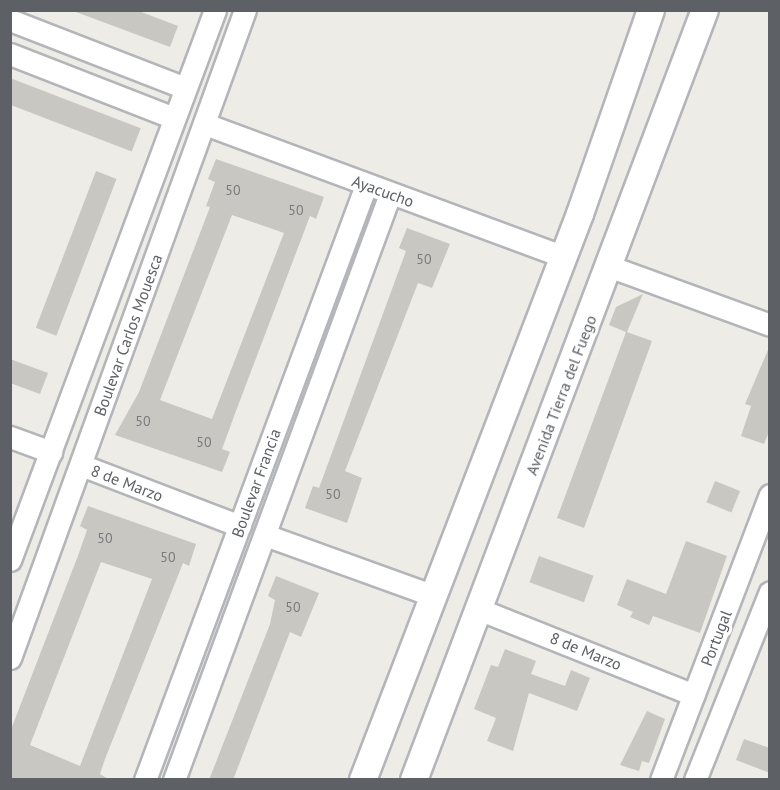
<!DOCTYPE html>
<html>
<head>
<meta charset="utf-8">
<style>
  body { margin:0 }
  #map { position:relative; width:780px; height:790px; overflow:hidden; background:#eeece6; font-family:"PT Sans",sans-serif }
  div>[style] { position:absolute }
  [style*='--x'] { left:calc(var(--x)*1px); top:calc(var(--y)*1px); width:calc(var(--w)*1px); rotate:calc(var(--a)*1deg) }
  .building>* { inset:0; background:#c9c7c2; transform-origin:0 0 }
  .roads { filter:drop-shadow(2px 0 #b3b5b9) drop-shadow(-2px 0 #b3b5b9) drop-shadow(0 2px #b3b5b9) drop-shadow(0 -2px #b3b5b9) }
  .minor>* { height:21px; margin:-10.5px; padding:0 10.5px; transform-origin:10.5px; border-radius:10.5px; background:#fff }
  .tertiary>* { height:26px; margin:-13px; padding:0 13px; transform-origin:13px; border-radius:13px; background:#fff }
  span { translate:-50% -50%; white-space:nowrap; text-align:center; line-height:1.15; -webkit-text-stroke:6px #fff; paint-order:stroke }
  .number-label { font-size:14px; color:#787a7c }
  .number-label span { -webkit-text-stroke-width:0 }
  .street-label { font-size:16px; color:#5d6064 }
  .frame { position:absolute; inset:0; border:12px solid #5d6064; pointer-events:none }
</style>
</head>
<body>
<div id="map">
  <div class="building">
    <div style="clip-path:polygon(136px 10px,178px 26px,170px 47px,76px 12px)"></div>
    <div style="left:10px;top:78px;width:140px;height:25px;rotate:21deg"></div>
    <div style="clip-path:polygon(evenodd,216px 159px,324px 197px,316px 219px,310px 216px,236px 411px,222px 449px,230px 452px,222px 472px,115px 435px,139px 392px,210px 207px,206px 206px,215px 182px,208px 179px,216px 159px,232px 215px,284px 233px,212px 419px,160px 400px,232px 215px)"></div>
    <div style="left:96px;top:171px;width:22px;height:168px;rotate:21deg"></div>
    <div style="clip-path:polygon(407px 228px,450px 244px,432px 288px,418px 283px,345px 471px,362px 478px,347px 523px,305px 508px,313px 486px,319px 488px,406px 251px,399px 248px)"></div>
    <div style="clip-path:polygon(643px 294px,627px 332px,652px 341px,584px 528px,557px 518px,626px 332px,609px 325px,616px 307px)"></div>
    <div style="clip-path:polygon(770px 345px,770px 429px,764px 444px,741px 436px,751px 406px,745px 404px)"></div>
    <div style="clip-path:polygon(10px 359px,48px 373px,40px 394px,10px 383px)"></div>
    <div style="left:715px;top:481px;width:27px;height:23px;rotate:22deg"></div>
    <div style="clip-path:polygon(evenodd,88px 506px,196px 544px,189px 566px,183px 563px,105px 759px,100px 774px,110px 780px,10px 780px,10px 732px,79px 553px,87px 530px,80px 526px,88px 506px,101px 562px,152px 579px,80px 766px,30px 745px,101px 562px)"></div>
    <div style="clip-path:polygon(686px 541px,727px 556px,700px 633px,653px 616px,649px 625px,630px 617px,633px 612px,617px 605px,627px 579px,666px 594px)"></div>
    <div style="left:539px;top:556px;width:58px;height:28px;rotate:20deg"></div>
    <div style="clip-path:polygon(276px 576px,319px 593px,301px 637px,290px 632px,233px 780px,209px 780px,270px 624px,275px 600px,268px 596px)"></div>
    <div style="clip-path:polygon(505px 649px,536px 661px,531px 674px,565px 686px,571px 670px,590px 678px,577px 711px,529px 693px,513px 751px,487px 741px,496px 718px,474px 709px,491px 665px,498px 667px)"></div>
    <div style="clip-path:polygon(647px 711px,665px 719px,649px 763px,642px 761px,639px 771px,620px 765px)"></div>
    <div style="clip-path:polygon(744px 739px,770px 748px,770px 773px,736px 760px)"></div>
  </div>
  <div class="roads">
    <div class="minor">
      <div style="--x:10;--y:20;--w:188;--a:21.2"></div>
      <div style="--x:10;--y:54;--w:174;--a:21.3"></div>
      <div style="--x:205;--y:124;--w:381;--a:20.3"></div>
      <div style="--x:611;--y:267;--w:169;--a:20"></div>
      <div style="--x:10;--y:437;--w:44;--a:20.1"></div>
      <div style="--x:81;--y:465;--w:170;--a:21"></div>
      <div style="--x:265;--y:535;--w:177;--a:19.8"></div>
      <div style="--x:10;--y:560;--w:587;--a:-69.56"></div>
      <div style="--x:478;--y:609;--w:232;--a:21.7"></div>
      <div style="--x:10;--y:658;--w:689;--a:-70.07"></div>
      <div style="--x:145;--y:780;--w:635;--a:-69.62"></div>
      <div style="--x:174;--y:780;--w:625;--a:-69.77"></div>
      <div style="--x:661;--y:780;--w:305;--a:-69.1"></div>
      <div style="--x:695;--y:780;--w:202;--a:-68.3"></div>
    </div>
    <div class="tertiary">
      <div style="--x:363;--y:780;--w:606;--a:-69.02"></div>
      <div style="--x:580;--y:214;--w:216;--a:-70.8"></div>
      <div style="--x:414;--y:780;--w:823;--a:-69.3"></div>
    </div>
  </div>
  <div class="number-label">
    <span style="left:233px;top:190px">50</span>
    <span style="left:296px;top:210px">50</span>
    <span style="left:424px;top:259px">50</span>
    <span style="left:143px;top:421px">50</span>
    <span style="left:204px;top:442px">50</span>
    <span style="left:333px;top:494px">50</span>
    <span style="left:105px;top:538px">50</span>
    <span style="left:168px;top:557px">50</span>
    <span style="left:293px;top:607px">50</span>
  </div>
  <div class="street-label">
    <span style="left:383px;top:191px;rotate:20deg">Ayacucho</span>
    <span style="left:128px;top:335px;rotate:-70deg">Boulevar Carlos Mouesca</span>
    <span style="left:561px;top:395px;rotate:-69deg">Avenida Tierra del Fuego</span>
    <span style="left:127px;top:483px;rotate:21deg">8 de Marzo</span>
    <span style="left:256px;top:483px;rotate:-70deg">Boulevar Francia</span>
    <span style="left:716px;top:638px;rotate:-69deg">Portugal</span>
    <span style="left:586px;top:651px;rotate:22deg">8 de Marzo</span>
  </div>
  <div class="frame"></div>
</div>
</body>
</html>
